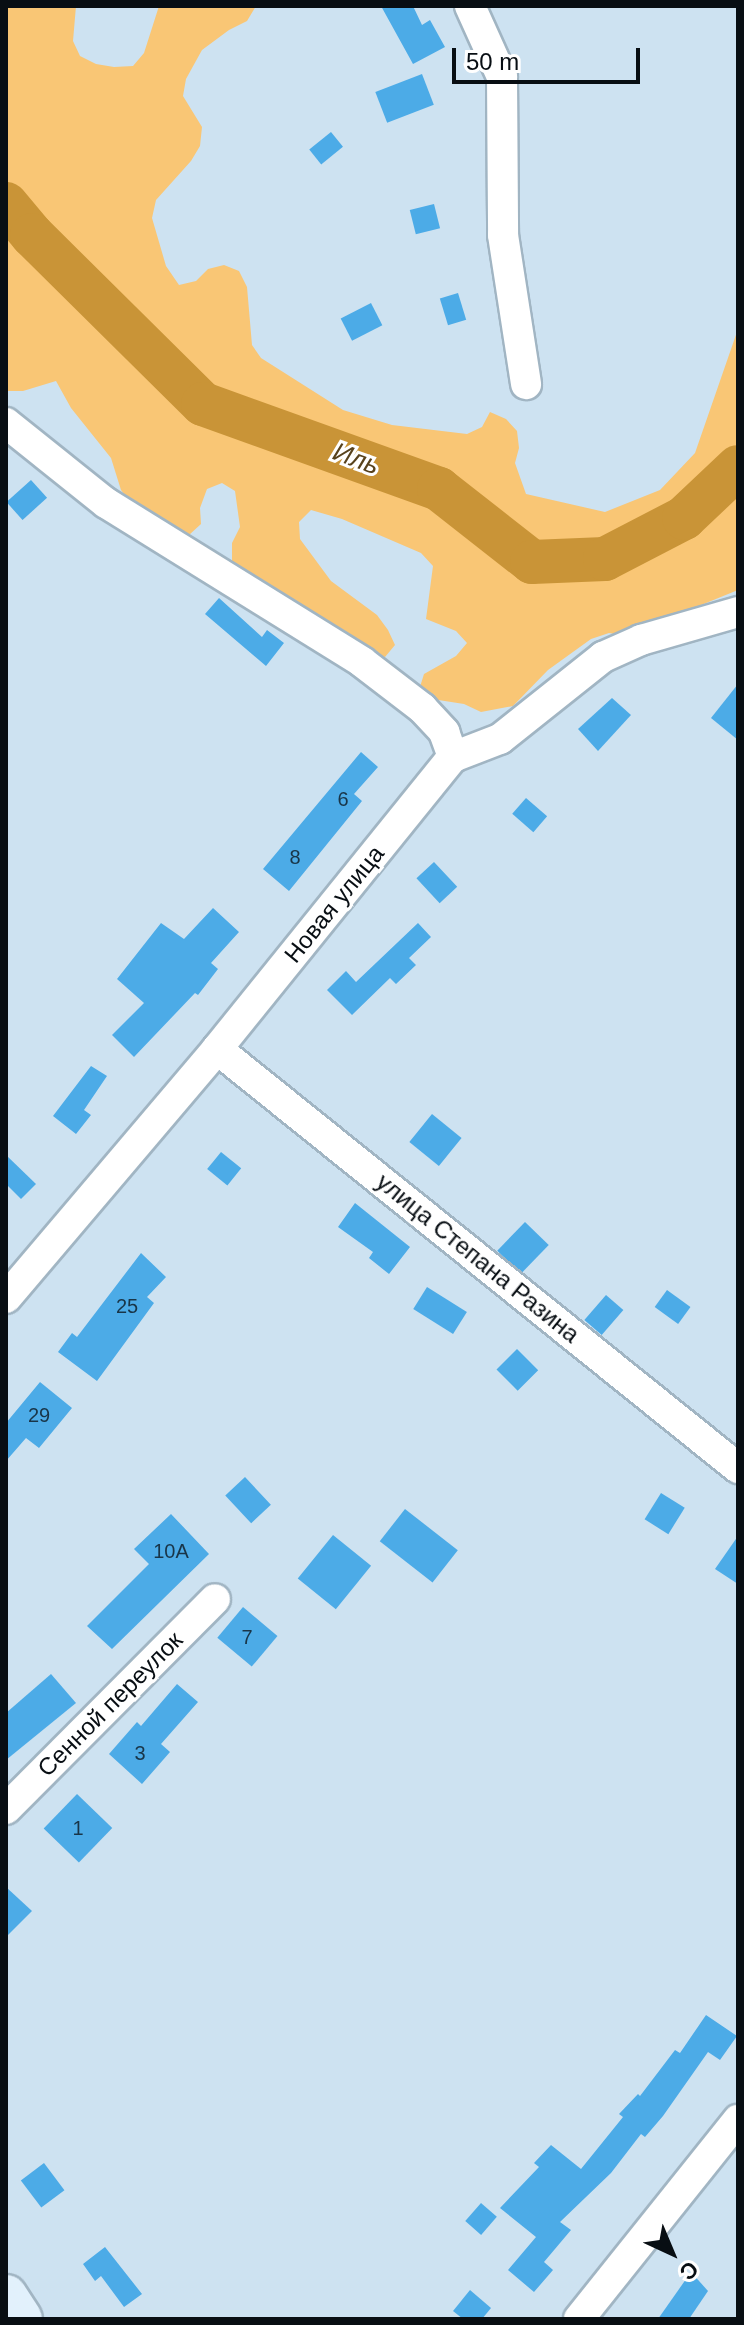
<!DOCTYPE html>
<html>
<head>
<meta charset="utf-8">
<style>
  body { margin:0 }
  #map { position:relative; width:744px; height:2325px; overflow:hidden; background:#cde2f1; font-family:Helvetica,sans-serif }
  div>[style] { position:absolute }
  [style*='--x'] { left:calc(var(--x)*1px); top:calc(var(--y)*1px); width:calc(var(--w)*1px); rotate:calc(var(--a)*1deg) }
  .green>* { inset:0; background:#f9c675 }
  .river>* { height:44px; margin:-22px; padding:0 22px; transform-origin:22px; border-radius:22px; background:#c99437 }
  .building>* { inset:0; background:#4cabe7; transform-origin:0 0 }
  .roads { filter:drop-shadow(2px 0 #a1b5c3) drop-shadow(-2px 0 #a1b5c3) drop-shadow(0 2px #a1b5c3) drop-shadow(0 -2px #a1b5c3) }
  .street>* { height:30px; margin:-15px; padding:0 15px; transform-origin:15px; border-radius:15px; background:#fff }
  .secondary>* { height:42px; margin:-21px; padding:0 21px; transform-origin:21px; border-radius:21px; background:#e2f1fc }
  span { translate:-50% -50%; white-space:nowrap; text-align:center; line-height:1.15; -webkit-text-stroke:6px #fff; paint-order:stroke }
  .number-label { font-size:20px; color:#193548 }
  .number-label span { -webkit-text-stroke-width:0 }
  .street-label { font-size:24px; color:#080e13 }
  .water-label { font-size:26px; color:#58421c; font-style:italic }
  .frame { position:absolute; inset:0; border:8px solid #080e13; pointer-events:none }
  .north { position:absolute; left:632px; top:2213px; width:80px; height:80px; -webkit-text-stroke:6px #fff; paint-order:stroke; rotate:136deg; font-size:22px; font-weight:700; line-height:32px; text-align:center; color:#080e13 }
  .north::after { content:''; display:block; margin:auto; width:28px; height:36px; background:#080e13; clip-path:polygon(50% 0,100% 100%,50% 72%,0 100%) }
  .scale { position:absolute; left:452px; top:48px; width:188px; height:36px; box-sizing:border-box; border:4px solid #080e13; border-top:0; padding-left:10px; font-size:24px; line-height:28px; white-space:nowrap; color:#080e13; -webkit-text-stroke:6px #fff; paint-order:stroke }
</style>
</head>
<body>
<div id="map">
  <div class="green">
    <div style="clip-path:polygon(6px 6px,76px 6px,73px 41px,80px 56px,96px 64px,114px 67px,133px 66px,144px 53px,159px 6px,256px 6px,247px 21px,229px 30px,202px 50px,186px 79px,183px 96px,202px 127px,200px 146px,191px 161px,156px 200px,152px 218px,166px 266px,179px 285px,196px 281px,208px 269px,224px 265px,239px 271px,247px 287px,252px 345px,261px 358px,343px 410px,392px 425px,467px 434px,482px 427px,490px 412px,506px 419px,517px 431px,519px 448px,515px 463px,526px 494px,605px 512px,660px 490px,695px 453px,738px 329px,738px 590px,625px 636px,609px 633px,591px 639px,548px 670px,513px 706px,481px 712px,464px 704px,432px 699px,419px 690px,424px 674px,456px 656px,467px 643px,456px 631px,426px 619px,433px 566px,421px 553px,342px 519px,311px 510px,299px 522px,300px 539px,331px 581px,377px 615px,388px 630px,395px 645px,385px 657px,367px 652px,232px 579px,232px 543px,240px 527px,235px 491px,222px 483px,207px 489px,200px 508px,201px 524px,189px 535px,173px 531px,131px 503px,121px 490px,111px 458px,71px 408px,56px 381px,23px 391px,6px 391px)"></div>
  </div>
  <div class="river">
    <div style="--x:6;--y:204;--w:40;--a:50"></div>
    <div style="--x:32;--y:235;--w:240;--a:44.7"></div>
    <div style="--x:203;--y:404;--w:251;--a:19.8"></div>
    <div style="--x:439;--y:489;--w:118;--a:38.1"></div>
    <div style="--x:532;--y:562;--w:73;--a:-2.4"></div>
    <div style="--x:605;--y:559;--w:89;--a:-27.4"></div>
    <div style="--x:684;--y:518;--w:74;--a:-43.4"></div>
  </div>
  <div class="building">
    <div style="clip-path:polygon(381px 6px,413px 6px,422px 25px,430px 20px,445px 47px,413px 64px)"></div>
    <div style="left:422px;top:74px;width:33px;height:50px;rotate:69deg"></div>
    <div style="left:331px;top:132px;width:19px;height:28px;rotate:51deg"></div>
    <div style="left:434px;top:204px;width:25px;height:25px;rotate:76deg"></div>
    <div style="left:458px;top:293px;width:28px;height:19px;rotate:73deg"></div>
    <div style="left:371px;top:303px;width:25px;height:34px;rotate:63deg"></div>
    <div style="left:31px;top:480px;width:24px;height:33px;rotate:48deg"></div>
    <div style="clip-path:polygon(219px 598px,262px 637px,267px 630px,284px 643px,266px 666px,205px 614px)"></div>
    <div style="clip-path:polygon(738px 684px,738px 740px,711px 718px)"></div>
    <div style="clip-path:polygon(612px 698px,631px 715px,598px 751px,578px 729px)"></div>
    <div style="clip-path:polygon(361px 752px,378px 767px,354px 794px,362px 801px,289px 891px,263px 869px)"></div>
    <div style="left:526px;top:798px;width:28px;height:21px;rotate:41deg"></div>
    <div style="left:434px;top:862px;width:34px;height:24px;rotate:47deg"></div>
    <div style="clip-path:polygon(213px 908px,239px 932px,211px 963px,218px 969px,198px 995px,195px 993px,134px 1057px,112px 1035px,144px 1003px,117px 979px,161px 923px,184px 939px)"></div>
    <div style="clip-path:polygon(418px 923px,431px 937px,409px 958px,416px 965px,396px 984px,390px 978px,352px 1015px,327px 990px,346px 971px,356px 982px)"></div>
    <div style="clip-path:polygon(91px 1066px,107px 1076px,84px 1110px,91px 1115px,76px 1134px,53px 1116px)"></div>
    <div style="left:432px;top:1114px;width:38px;height:36px;rotate:39deg"></div>
    <div style="left:221px;top:1152px;width:26px;height:22px;rotate:39deg"></div>
    <div style="clip-path:polygon(6px 1155px,36px 1184px,21px 1199px,6px 1184px)"></div>
    <div style="clip-path:polygon(355px 1203px,410px 1247px,389px 1274px,369px 1258px,373px 1252px,338px 1227px)"></div>
    <div style="left:525px;top:1222px;width:33px;height:40px;rotate:44deg"></div>
    <div style="clip-path:polygon(141px 1253px,166px 1277px,147px 1297px,154px 1303px,97px 1381px,58px 1352px,72px 1333px,77px 1337px)"></div>
    <div style="left:427px;top:1287px;width:47px;height:26px;rotate:32deg"></div>
    <div style="left:667px;top:1290px;width:29px;height:21px;rotate:36deg"></div>
    <div style="left:606px;top:1295px;width:23px;height:33px;rotate:41deg"></div>
    <div style="left:517px;top:1349px;width:30px;height:29px;rotate:45deg"></div>
    <div style="clip-path:polygon(40px 1382px,72px 1408px,39px 1448px,26px 1438px,6px 1461px,6px 1423px)"></div>
    <div style="left:245px;top:1477px;width:38px;height:27px;rotate:47deg"></div>
    <div style="left:661px;top:1493px;width:28px;height:31px;rotate:32deg"></div>
    <div style="left:405px;top:1509px;width:67px;height:41px;rotate:38deg"></div>
    <div style="clip-path:polygon(171px 1514px,209px 1554px,112px 1649px,87px 1626px,149px 1564px,134px 1549px)"></div>
    <div style="left:333px;top:1535px;width:49px;height:56px;rotate:39deg"></div>
    <div style="clip-path:polygon(738px 1536px,738px 1584px,715px 1569px)"></div>
    <div style="left:243px;top:1607px;width:45px;height:40px;rotate:40deg"></div>
    <div style="clip-path:polygon(51px 1674px,76px 1703px,6px 1760px,6px 1713px)"></div>
    <div style="clip-path:polygon(177px 1684px,198px 1702px,161px 1744px,170px 1752px,142px 1784px,109px 1754px,137px 1722px,141px 1726px)"></div>
    <div style="left:77px;top:1794px;width:49px;height:48px;rotate:44deg"></div>
    <div style="clip-path:polygon(6px 1887px,32px 1911px,6px 1937px)"></div>
    <div style="clip-path:polygon(706px 2015px,737px 2036px,720px 2060px,708px 2052px,663px 2116px,645px 2137px,641px 2134px,611px 2173px,560px 2222px,571px 2230px,544px 2262px,553px 2270px,534px 2292px,508px 2270px,536px 2237px,500px 2208px,539px 2167px,534px 2163px,551px 2145px,581px 2169px,623px 2117px,619px 2114px,638px 2094px,640px 2096px,675px 2050px,680px 2053px)"></div>
    <div style="left:44px;top:2163px;width:34px;height:29px;rotate:53deg"></div>
    <div style="left:481px;top:2203px;width:21px;height:24px;rotate:41deg"></div>
    <div style="clip-path:polygon(105px 2247px,142px 2294px,124px 2307px,101px 2276px,95px 2281px,83px 2264px)"></div>
    <div style="clip-path:polygon(691px 2272px,708px 2291px,689px 2319px,658px 2319px)"></div>
    <div style="clip-path:polygon(470px 2290px,491px 2308px,482px 2319px,463px 2319px,453px 2311px)"></div>
  </div>
  <div class="roads">
    <div class="street">
      <div style="--x:470;--y:6;--w:78;--a:65.7"></div>
      <div style="--x:502;--y:77;--w:158;--a:89.6"></div>
      <div style="--x:503;--y:235;--w:151;--a:81.2"></div>
      <div style="--x:6;--y:423;--w:128;--a:38.7"></div>
      <div style="--x:106;--y:503;--w:301;--a:31.8"></div>
      <div style="--x:362;--y:662;--w:76;--a:37.5"></div>
      <div style="--x:422;--y:708;--w:33;--a:47"></div>
      <div style="--x:444;--y:732;--w:27;--a:70"></div>
      <div style="--x:217;--y:1049;--w:669;--a:38.81"></div>
      <div style="--x:6;--y:1298;--w:326;--a:-49.7"></div>
      <div style="--x:217;--y:1049;--w:375;--a:-51.1"></div>
      <div style="--x:453;--y:757;--w:50;--a:-21"></div>
      <div style="--x:500;--y:739;--w:132;--a:-38.5"></div>
      <div style="--x:603;--y:657;--w:42;--a:-24.1"></div>
      <div style="--x:641;--y:640;--w:101;--a:-16.1"></div>
      <div style="--x:6;--y:1809;--w:296;--a:-45.1"></div>
      <div style="--x:579;--y:2319;--w:255;--a:-51.4"></div>
    </div>
    <div class="secondary">
      <div style="--x:6;--y:2296;--w:27;--a:57"></div>
    </div>
  </div>
  <div class="number-label">
    <span style="left:343px;top:799px">6</span>
    <span style="left:295px;top:857px">8</span>
    <span style="left:127px;top:1306px">25</span>
    <span style="left:39px;top:1415px">29</span>
    <span style="left:171px;top:1551px">10А</span>
    <span style="left:247px;top:1637px">7</span>
    <span style="left:140px;top:1753px">3</span>
    <span style="left:78px;top:1828px">1</span>
  </div>
  <div class="street-label">
    <span style="left:334px;top:904px;rotate:-51deg">Новая улица</span>
    <span style="left:478px;top:1258px;rotate:39deg">улица Степана Разина</span>
    <span style="left:110px;top:1704px;rotate:-45deg">Сенной переулок</span>
  </div>
  <div class="water-label">
    <span style="left:356px;top:459px;rotate:20deg">Иль</span>
  </div>
  <div class="frame"></div>
  <div class="north">С</div>
  <div class="scale">50 m</div>
</div>
</body>
</html>
